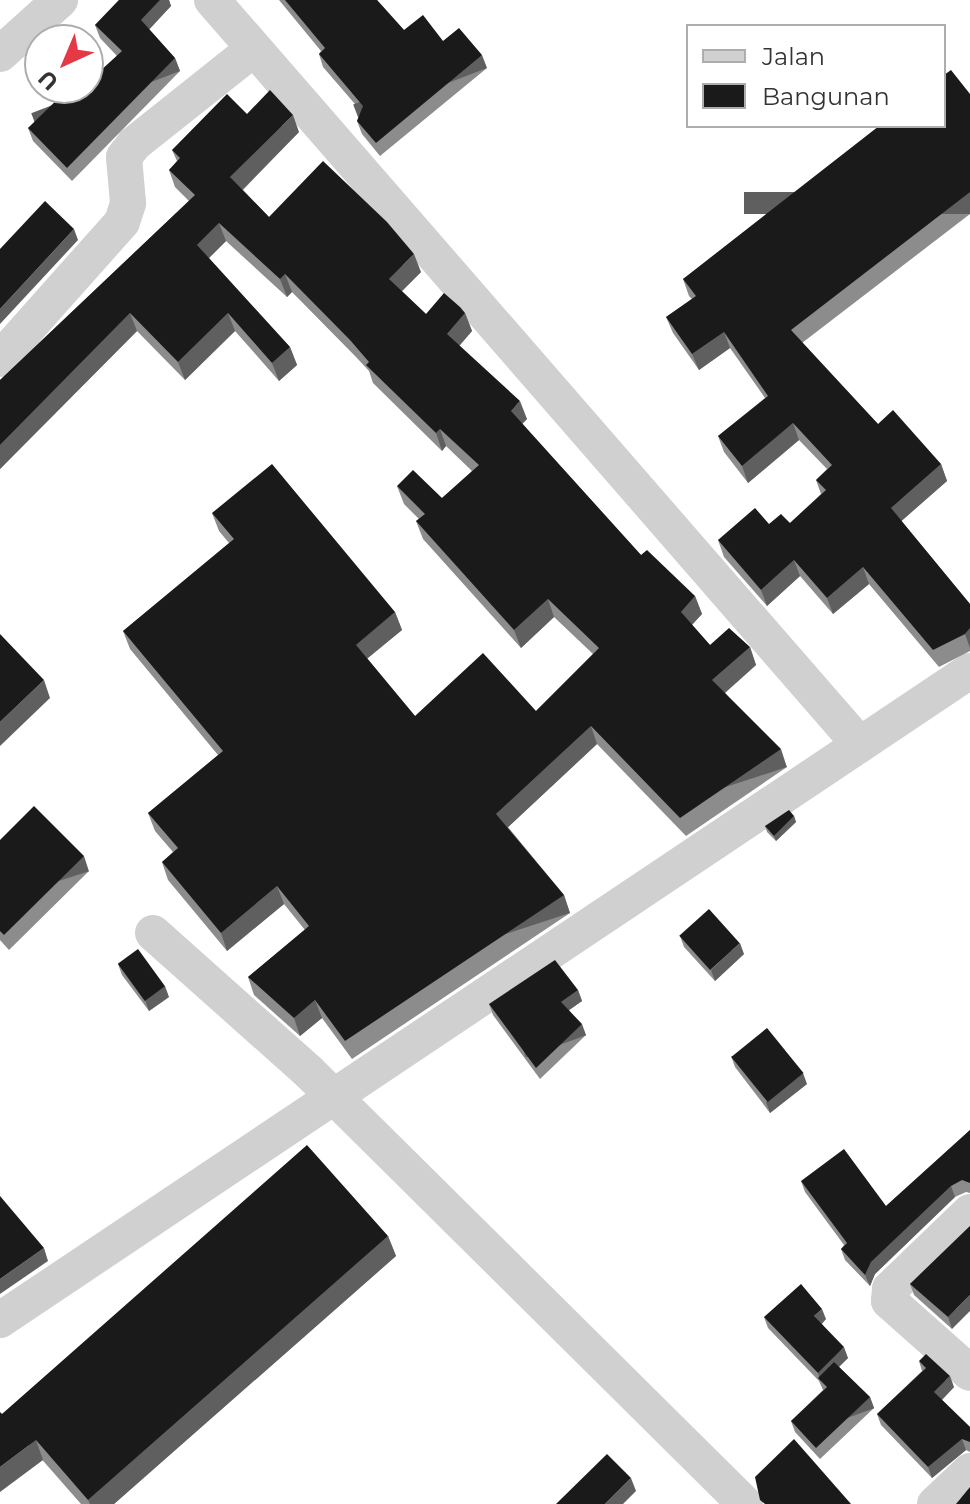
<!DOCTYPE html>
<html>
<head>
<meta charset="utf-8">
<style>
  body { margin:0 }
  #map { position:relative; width:970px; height:1504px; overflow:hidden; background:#fff; font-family:Montserrat,sans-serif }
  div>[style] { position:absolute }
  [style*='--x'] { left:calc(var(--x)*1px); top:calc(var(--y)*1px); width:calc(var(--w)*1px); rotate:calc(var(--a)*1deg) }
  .minor>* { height:36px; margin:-18px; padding:0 18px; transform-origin:18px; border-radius:18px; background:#d0d0d0 }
  .wall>* { inset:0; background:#8c8c8c }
  .shaded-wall>* { inset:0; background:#5f5f5f; transform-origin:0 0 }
  .building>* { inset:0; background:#1a1a1a; transform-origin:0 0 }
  span { translate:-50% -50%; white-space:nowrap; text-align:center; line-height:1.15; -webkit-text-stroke:8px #fff; paint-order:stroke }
  .legend { position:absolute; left:686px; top:24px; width:260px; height:104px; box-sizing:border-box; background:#fff; border:2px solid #adadad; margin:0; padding:10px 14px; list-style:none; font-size:24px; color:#333 }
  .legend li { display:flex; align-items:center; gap:16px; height:40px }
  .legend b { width:40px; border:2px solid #adadad }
  .north { position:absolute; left:24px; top:24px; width:80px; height:80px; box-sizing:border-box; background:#fff; border:2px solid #adadad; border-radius:50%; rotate:224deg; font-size:22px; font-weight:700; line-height:32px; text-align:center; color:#333 }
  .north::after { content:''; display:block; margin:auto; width:28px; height:36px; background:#e63946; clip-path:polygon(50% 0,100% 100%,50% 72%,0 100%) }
</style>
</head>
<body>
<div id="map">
  <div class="minor">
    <div style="--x:212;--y:0;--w:987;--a:48.98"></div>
    <div style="--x:0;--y:54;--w:81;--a:-42"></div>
    <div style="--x:0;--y:359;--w:183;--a:-48.3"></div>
    <div style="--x:122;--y:222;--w:20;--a:-72"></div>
    <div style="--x:128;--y:203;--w:46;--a:-95"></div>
    <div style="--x:124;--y:157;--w:16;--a:-52"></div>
    <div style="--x:134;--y:144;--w:151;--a:-38.5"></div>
    <div style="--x:153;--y:933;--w:209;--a:41.7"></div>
    <div style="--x:309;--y:1072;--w:614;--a:44.74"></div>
    <div style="--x:970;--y:1212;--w:111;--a:136.1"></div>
    <div style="--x:890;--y:1289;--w:12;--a:95"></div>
    <div style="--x:889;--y:1301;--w:108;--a:41.6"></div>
    <div style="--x:0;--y:1320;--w:1167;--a:-33.79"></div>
    <div style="--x:935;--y:1504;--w:48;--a:-43.3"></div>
  </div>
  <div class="wall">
    <div style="clip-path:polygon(119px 0,169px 0,171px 6px,149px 29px,175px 58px,180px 71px,72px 181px,33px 141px,28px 128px,88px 88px,117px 56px,100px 38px,95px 25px)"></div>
    <div style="clip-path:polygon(279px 0,377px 0,404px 30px,443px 41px,487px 68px,380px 156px,362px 134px,357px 121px,361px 111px,323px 67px,319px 54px,321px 51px)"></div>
    <div style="clip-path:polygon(970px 94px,970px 214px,802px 343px,878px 424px,941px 464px,947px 481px,901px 521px,970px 604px,970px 651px,939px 667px,869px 584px,833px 614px,800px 576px,767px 606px,724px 557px,718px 540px,769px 524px,790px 523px,821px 494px,816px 480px,827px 469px,799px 440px,748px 483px,724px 452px,718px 436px,765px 398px,730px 348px,699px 370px,673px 333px,666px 317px,692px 299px,689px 296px,683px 279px)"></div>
    <div style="clip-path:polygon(247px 114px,299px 132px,243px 190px,269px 217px,421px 272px,402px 291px,426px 314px,465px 313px,472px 331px,459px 346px,527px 419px,522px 424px,641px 555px,695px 596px,702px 614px,692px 625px,710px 645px,750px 647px,756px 665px,725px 693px,787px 767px,686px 836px,597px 744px,508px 827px,564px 895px,570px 913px,352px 1059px,322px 1018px,300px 1036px,254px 995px,248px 977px,305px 930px,284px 904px,227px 951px,168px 880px,162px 862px,173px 852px,155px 831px,148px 813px,218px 755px,130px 649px,123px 631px,229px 543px,219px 531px,212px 513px,395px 612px,402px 630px,367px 658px,415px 716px,536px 711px,593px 654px,554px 617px,521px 648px,423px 539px,416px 521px,419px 519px,404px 504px,397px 486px,442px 498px,472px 471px,446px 446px,442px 451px,373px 383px,369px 371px,356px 357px,292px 292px,287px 297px,226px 241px,209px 258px,290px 347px,297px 365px,279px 381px,235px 331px,185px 380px,137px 331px,0 469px,0 380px,189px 201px,175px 187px,169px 170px,177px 161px,172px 150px)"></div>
    <div style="clip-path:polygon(794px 816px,796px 822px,776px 841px,767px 832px,765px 826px)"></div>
    <div style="clip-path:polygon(0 840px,89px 871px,9px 950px,0 940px)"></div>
    <div style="clip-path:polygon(680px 936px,744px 954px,715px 981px,684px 947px)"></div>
    <div style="clip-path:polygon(118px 964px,169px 997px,149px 1011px,122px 975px)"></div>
    <div style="clip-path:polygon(578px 990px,582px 1001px,569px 1010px,586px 1035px,540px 1079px,493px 1015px,489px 1004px)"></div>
    <div style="clip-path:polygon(731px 1056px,807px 1084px,770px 1113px,735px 1067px)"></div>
    <div style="clip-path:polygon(970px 1130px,970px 1193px,966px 1192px,955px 1197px,875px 1274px,870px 1286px,845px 1260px,841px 1249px,844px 1245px,805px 1192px,801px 1181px,886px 1206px)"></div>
    <div style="clip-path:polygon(970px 1226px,952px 1329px,914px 1295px,910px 1284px)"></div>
    <div style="clip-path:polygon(388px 1236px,396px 1256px,114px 1504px,81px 1504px,2px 1414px)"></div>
    <div style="clip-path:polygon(764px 1317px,826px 1319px,822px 1324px,848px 1358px,839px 1367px,870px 1397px,874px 1408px,820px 1459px,795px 1432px,791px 1421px,823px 1390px,819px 1381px,768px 1328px)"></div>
    <div style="clip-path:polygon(919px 1361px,954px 1387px,942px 1400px,970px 1427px,970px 1452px,966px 1450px,932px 1478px,881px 1425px,877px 1414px,922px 1371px)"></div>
  </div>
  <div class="shaded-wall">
    <div style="clip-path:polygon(160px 0,169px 0,171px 6px,146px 33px,141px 20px)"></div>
    <div style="left:482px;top:55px;width:14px;height:138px;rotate:69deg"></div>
    <div style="left:175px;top:58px;width:14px;height:154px;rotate:69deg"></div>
    <div style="clip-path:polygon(293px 115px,299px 132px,237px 195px,230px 177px)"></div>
    <div style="left:970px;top:192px;width:22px;height:226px;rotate:90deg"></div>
    <div style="clip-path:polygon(219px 223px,226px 241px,204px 263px,197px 245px)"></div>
    <div style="clip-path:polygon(74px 229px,78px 240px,0 324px,0 309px)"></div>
    <div style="clip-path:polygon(414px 254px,421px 272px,396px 297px,389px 279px)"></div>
    <div style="clip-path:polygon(285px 274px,292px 292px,287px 297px,280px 279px)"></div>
    <div style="clip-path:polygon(130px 313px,137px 331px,0 469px,0 445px)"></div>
    <div style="clip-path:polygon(228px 313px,235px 331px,185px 380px,178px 362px)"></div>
    <div style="clip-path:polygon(465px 313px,472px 331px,454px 352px,447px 334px)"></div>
    <div style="clip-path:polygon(724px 332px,730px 348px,699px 370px,692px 354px)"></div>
    <div style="clip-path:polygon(290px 347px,297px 365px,279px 381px,272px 363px)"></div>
    <div style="clip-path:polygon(520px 401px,527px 419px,517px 429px,511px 411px)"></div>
    <div style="clip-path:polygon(793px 423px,799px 440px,748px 483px,742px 466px)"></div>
    <div style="clip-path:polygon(440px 429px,446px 446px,442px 451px,436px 433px)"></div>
    <div style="clip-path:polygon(941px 464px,947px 481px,897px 525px,891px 508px)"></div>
    <div style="clip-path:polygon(794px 560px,800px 576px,767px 606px,761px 590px)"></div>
    <div style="clip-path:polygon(863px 567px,869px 584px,833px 614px,827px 598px)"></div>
    <div style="clip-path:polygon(695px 596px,702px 614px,687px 630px,681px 612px)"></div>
    <div style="clip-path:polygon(548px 599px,554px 617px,521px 648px,514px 630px)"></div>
    <div style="clip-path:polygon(395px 612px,402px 630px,362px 663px,356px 645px)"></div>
    <div style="clip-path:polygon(970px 628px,970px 648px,965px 634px)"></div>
    <div style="clip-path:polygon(750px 647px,756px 665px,719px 698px,712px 680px)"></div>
    <div style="clip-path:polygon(44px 680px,50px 698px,0 746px,0 722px)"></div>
    <div style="clip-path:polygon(591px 726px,597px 744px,503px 832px,496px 814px)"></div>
    <div style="left:781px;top:749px;width:19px;height:122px;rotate:72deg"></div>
    <div style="clip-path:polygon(794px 816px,796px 822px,776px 841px,774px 836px)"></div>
    <div style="left:84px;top:856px;width:16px;height:112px;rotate:72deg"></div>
    <div style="clip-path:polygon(277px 886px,284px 904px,227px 951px,221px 933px)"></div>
    <div style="left:564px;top:895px;width:19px;height:263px;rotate:72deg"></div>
    <div style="clip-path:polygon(740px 943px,744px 954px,715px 981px,711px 970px)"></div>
    <div style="clip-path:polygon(165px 986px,169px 997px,149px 1011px,145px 1000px)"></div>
    <div style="clip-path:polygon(578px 990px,582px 1001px,565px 1013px,561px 1002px)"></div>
    <div style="clip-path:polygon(315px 1000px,322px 1018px,300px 1036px,294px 1018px)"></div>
    <div style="left:582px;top:1024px;width:12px;height:64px;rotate:70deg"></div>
    <div style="clip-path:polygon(803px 1073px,807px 1084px,770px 1113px,766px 1102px)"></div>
    <div style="clip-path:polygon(951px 1186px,955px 1197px,875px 1274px,870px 1286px,865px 1275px,871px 1262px)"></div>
    <div style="clip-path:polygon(388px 1236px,396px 1256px,114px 1504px,90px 1504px,88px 1500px)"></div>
    <div style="clip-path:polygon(44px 1248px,48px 1261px,0 1294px,0 1279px)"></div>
    <div style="clip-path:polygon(970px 1295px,970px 1311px,952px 1329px,948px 1317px)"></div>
    <div style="clip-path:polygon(822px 1309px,826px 1319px,818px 1327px,814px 1316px)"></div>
    <div style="clip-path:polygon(844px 1347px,848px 1358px,823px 1382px,820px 1380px,818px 1373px)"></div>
    <div style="clip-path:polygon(950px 1376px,954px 1387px,938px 1404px,934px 1392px)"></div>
    <div style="left:870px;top:1397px;width:12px;height:74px;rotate:70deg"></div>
    <div style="clip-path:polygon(962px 1439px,966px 1450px,932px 1478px,928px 1467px)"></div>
    <div style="clip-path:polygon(36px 1440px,43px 1460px,0 1492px,0 1467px)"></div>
    <div style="clip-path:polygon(631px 1478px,636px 1491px,623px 1504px,605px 1504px)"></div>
  </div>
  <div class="building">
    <div style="clip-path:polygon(119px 0,160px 0,141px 20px,175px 58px,67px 168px,28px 128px,69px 88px,88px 88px,88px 82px,122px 51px,95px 25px)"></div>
    <div style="clip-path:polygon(285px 0,377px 0,404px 30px,423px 15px,443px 41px,459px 28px,482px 55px,376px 143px,357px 121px,363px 106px,319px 54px,325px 48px)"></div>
    <div style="clip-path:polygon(951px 70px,970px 94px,970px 192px,791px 330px,878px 424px,893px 410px,941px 464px,891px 508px,970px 604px,970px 628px,965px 634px,933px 650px,863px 567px,827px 598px,794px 560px,761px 590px,718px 540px,755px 508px,769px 524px,781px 514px,790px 523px,826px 490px,816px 480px,832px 465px,793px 423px,742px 466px,718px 436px,768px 396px,724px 332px,692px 354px,666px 317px,696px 296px,683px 279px,879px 126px,944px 126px,944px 75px)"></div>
    <div style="clip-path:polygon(270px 90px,293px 115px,230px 177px,269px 217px,323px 161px,387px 222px,414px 254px,389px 279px,426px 314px,444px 293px,460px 307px,465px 313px,447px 334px,520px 401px,511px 411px,641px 555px,647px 550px,695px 596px,681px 612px,710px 645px,729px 628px,750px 647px,712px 680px,781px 749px,680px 818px,591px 726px,496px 814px,564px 895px,345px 1041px,315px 1000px,294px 1018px,248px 977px,309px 926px,277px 886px,221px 933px,162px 862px,178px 848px,148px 813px,223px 751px,123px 631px,234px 539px,212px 513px,272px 464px,395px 612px,356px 645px,415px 716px,483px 653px,536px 711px,599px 648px,548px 599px,514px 630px,416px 521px,425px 514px,397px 486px,413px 470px,442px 498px,479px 465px,440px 429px,436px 433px,366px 365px,369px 362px,350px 340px,285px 274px,280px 279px,219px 223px,197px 245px,290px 347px,272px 363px,228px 313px,178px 362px,130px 313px,0 445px,0 380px,195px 195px,169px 170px,180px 158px,172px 150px,227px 94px,247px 114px)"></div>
    <div style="clip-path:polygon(45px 201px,74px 229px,0 309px,0 249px)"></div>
    <div style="clip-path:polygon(0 634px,44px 680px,0 722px)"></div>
    <div style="clip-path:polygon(34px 806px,84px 856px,4px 935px,0 931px,0 840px)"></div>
    <div style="clip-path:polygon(789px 810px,794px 816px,774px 836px,765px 826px)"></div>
    <div style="left:709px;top:909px;width:46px;height:40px;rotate:48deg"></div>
    <div style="left:138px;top:949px;width:46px;height:25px;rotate:54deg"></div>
    <div style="clip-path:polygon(555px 960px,578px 990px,561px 1002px,582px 1024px,536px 1068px,489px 1004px)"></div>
    <div style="left:767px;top:1028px;width:58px;height:46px;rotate:51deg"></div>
    <div style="clip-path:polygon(970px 1130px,970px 1183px,962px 1180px,951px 1186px,871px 1262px,865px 1275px,841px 1249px,847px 1243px,801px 1181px,844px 1149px,886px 1206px)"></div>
    <div style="clip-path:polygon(307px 1145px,388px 1236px,88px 1500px,36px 1440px,0 1467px,0 1412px,2px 1414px)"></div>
    <div style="clip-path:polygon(0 1196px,44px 1248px,0 1279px)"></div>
    <div style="clip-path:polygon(970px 1226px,970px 1295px,948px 1317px,910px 1284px)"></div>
    <div style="clip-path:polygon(801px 1284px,822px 1309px,814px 1316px,844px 1347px,818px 1373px,764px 1317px)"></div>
    <div style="clip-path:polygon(926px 1354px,950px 1376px,934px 1392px,970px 1427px,970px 1442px,962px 1439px,928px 1467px,877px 1414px,926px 1368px,919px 1361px)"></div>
    <div style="clip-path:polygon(834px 1362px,870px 1397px,816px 1448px,791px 1421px,827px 1387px,818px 1378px)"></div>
    <div style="clip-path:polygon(794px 1439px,851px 1504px,765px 1504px,760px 1500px,755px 1477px)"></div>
    <div style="clip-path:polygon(607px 1454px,631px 1478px,605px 1504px,556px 1504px)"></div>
    <div style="clip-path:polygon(970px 1487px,970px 1504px,956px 1504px)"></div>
  </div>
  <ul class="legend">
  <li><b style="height:10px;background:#d0d0d0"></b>Jalan</li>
  <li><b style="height:22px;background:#1a1a1a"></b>Bangunan</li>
  </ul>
  <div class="north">U</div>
</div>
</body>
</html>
